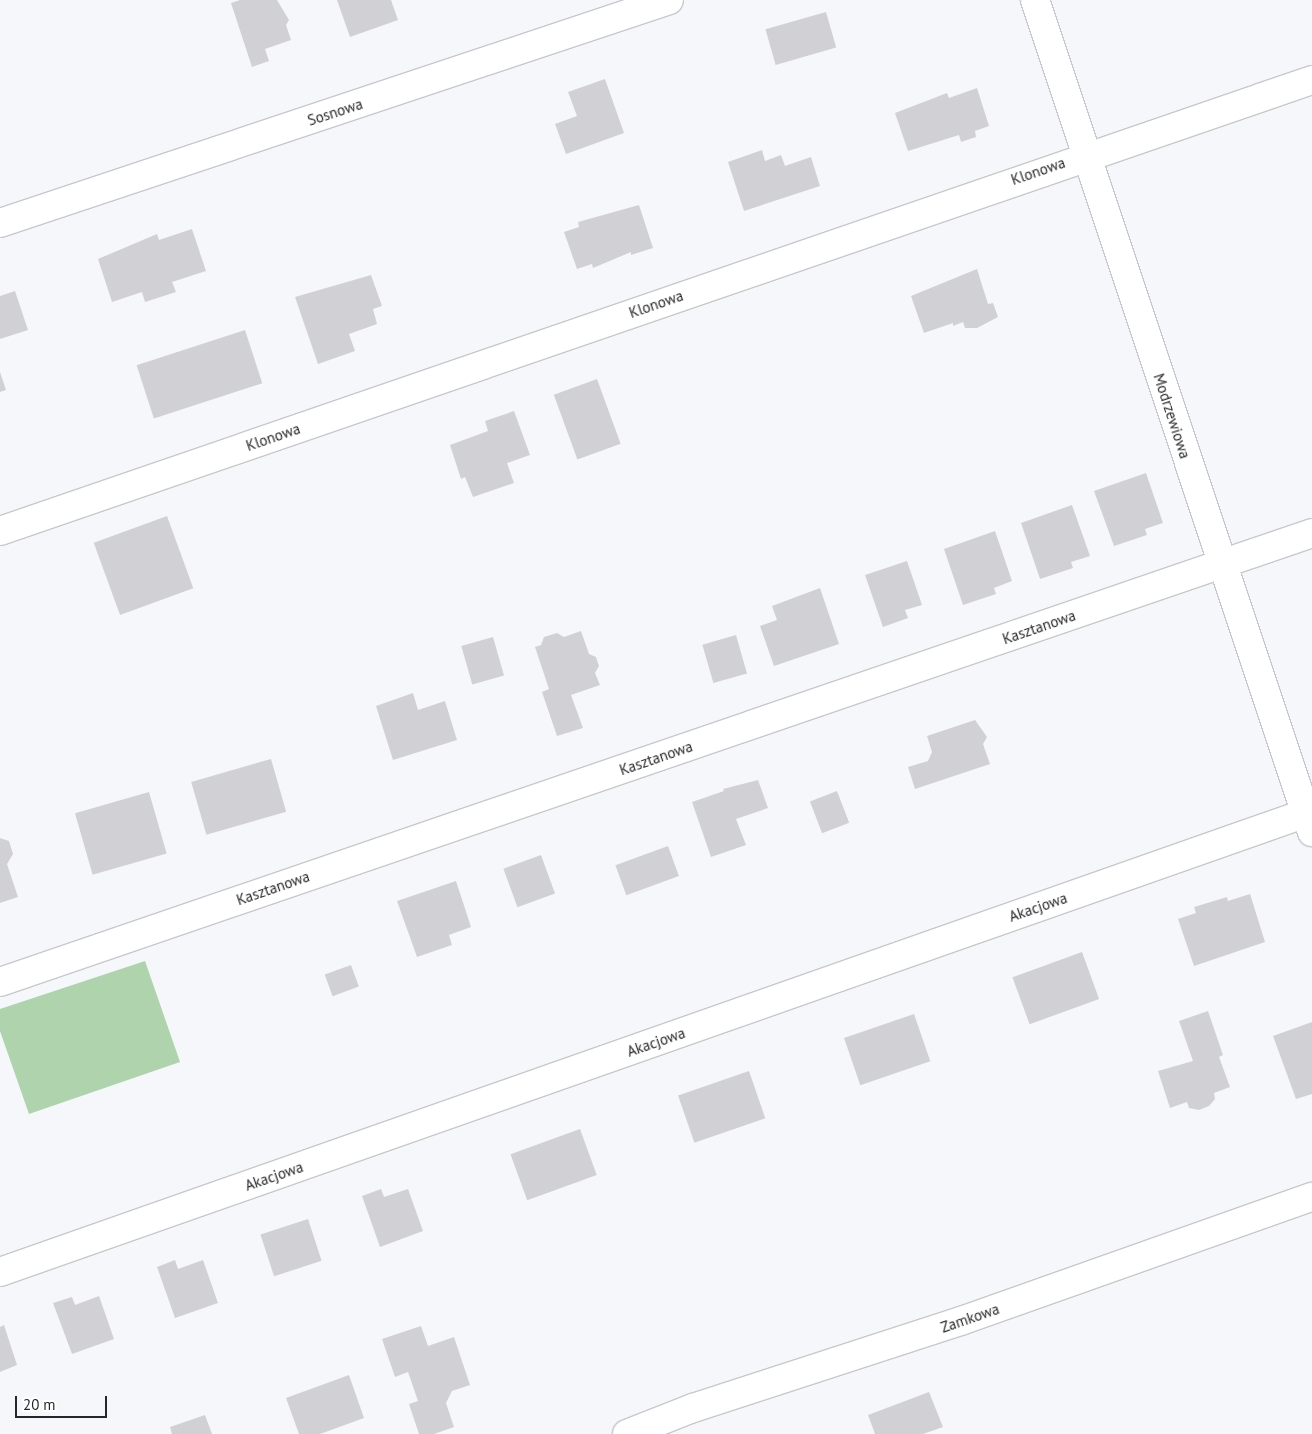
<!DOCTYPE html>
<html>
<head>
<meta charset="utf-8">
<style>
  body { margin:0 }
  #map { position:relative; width:1312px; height:1434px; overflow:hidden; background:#f6f7fb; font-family:"PT Sans",sans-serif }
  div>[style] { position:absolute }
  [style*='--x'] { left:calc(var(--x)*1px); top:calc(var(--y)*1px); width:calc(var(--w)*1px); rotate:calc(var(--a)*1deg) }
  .green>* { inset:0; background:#aed3ad }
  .building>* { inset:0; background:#d1d1d5; transform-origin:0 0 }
  .roads { filter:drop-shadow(1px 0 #c8c9cc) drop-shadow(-1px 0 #c8c9cc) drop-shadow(0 1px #c8c9cc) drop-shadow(0 -1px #c8c9cc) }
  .minor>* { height:28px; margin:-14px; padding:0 14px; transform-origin:14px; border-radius:14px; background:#fff }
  span { translate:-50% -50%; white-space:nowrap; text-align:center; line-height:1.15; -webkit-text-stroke:5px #fff; paint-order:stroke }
  .street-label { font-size:15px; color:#262728 }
  .scale { position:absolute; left:15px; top:1396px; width:92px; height:22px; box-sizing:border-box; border:2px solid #262728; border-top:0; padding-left:6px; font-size:15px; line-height:18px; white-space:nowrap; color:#262728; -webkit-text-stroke:4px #fff; paint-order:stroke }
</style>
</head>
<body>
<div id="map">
  <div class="green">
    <div style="clip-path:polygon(145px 961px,180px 1062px,29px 1114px,0 1031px,0 1009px)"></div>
  </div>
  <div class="building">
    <div style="clip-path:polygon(240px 0,277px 0,289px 20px,286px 25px,291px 40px,265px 49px,269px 61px,252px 67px,231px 3px)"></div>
    <div style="clip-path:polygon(337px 0,391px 0,398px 20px,350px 37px)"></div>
    <div style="left:826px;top:12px;width:37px;height:63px;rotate:74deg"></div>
    <div style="clip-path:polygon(605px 79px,624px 133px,566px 154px,555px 124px,577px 116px,568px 92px)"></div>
    <div style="clip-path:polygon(977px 88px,989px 126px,975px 131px,976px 137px,961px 142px,959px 135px,908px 151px,895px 113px,947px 93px,949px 98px)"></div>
    <div style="clip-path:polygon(762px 150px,765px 161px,781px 155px,785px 166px,811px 157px,820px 186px,744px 211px,728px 162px)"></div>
    <div style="clip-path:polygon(639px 205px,653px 248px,631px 255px,631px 252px,593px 268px,592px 264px,577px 269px,564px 232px,579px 227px,578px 222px)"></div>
    <div style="clip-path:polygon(192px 229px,206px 271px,172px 282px,176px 292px,145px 302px,142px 292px,112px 302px,98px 259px,157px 234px,159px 240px)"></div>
    <div style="clip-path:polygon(977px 269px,988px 304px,993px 303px,998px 317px,977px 328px,965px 328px,963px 322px,953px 326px,953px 323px,924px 333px,911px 296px)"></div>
    <div style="clip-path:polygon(371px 275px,382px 306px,373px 309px,377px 324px,349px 334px,355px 351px,318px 364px,295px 297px)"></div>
    <div style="clip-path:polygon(15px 291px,28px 330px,0 339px,0 296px)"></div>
    <div style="left:245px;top:330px;width:56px;height:114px;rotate:72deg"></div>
    <div style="clip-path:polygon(0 372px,6px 390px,0 392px)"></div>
    <div style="left:597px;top:379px;width:69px;height:46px;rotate:70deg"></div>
    <div style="clip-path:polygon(514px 411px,530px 455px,507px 463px,514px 483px,473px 497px,465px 477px,461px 479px,450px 445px,488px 431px,485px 421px)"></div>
    <div style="clip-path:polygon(1146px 473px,1163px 523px,1145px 529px,1147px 535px,1114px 546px,1094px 491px)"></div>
    <div style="clip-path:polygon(1072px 505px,1090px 556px,1071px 562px,1073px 568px,1040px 579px,1021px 523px)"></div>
    <div style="left:167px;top:516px;width:77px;height:78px;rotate:70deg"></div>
    <div style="clip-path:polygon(995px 531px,1012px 581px,994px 588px,996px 594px,963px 605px,944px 549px)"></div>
    <div style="clip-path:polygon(907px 561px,922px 605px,905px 610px,908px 618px,883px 627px,865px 575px)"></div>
    <div style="clip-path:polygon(820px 588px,839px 644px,774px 666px,760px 626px,777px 620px,772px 606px)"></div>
    <div style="clip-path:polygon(581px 631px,589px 654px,596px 657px,599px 666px,595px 673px,600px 685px,571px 695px,583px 728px,557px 736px,542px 692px,549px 689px,535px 647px,541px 645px,544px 637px,557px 633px,564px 637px)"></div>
    <div style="left:736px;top:635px;width:40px;height:35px;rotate:74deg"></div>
    <div style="left:493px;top:637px;width:40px;height:33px;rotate:74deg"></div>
    <div style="clip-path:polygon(413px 693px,418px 710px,445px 701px,457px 740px,393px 760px,376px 706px)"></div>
    <div style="clip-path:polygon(975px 720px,987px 737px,983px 744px,990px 764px,915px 789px,908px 767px,928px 761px,932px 752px,927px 736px)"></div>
    <div style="left:271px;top:759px;width:55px;height:83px;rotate:74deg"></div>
    <div style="clip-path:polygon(758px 780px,768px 808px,736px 819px,746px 845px,711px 857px,692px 802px,724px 791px,723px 789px)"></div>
    <div style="left:837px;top:791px;width:34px;height:29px;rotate:69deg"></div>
    <div style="left:149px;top:792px;width:64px;height:77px;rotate:74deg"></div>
    <div style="clip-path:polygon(0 838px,9px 841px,13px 854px,7px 864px,18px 897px,0 903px)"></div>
    <div style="left:668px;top:846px;width:32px;height:56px;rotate:70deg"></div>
    <div style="left:541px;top:855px;width:41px;height:40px;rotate:70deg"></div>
    <div style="clip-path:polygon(456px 881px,471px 927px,449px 935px,452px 945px,417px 957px,397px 901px)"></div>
    <div style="clip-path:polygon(1250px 894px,1265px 942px,1194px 966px,1178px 919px,1196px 913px,1194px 907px,1227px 897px,1228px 901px)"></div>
    <div style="left:1082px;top:952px;width:50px;height:74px;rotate:70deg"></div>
    <div style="left:351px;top:965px;width:23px;height:28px;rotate:70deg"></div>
    <div style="clip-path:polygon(1208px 1011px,1223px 1055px,1219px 1057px,1230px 1087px,1214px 1093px,1215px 1099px,1209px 1106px,1199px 1110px,1189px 1108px,1187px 1102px,1170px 1108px,1158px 1071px,1193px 1061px,1179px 1021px)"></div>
    <div style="left:914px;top:1014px;width:50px;height:74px;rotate:71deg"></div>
    <div style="clip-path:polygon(1312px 1022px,1312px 1094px,1296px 1099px,1273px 1036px)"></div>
    <div style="left:749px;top:1071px;width:50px;height:75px;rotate:71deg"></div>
    <div style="left:580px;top:1129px;width:49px;height:74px;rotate:70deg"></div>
    <div style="clip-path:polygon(381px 1189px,384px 1197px,408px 1189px,423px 1231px,380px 1247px,362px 1196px)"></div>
    <div style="left:308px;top:1219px;width:44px;height:50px;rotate:72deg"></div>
    <div style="clip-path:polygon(175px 1260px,178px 1269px,203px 1260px,218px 1303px,175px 1318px,157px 1267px)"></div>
    <div style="clip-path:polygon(99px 1296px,114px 1339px,72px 1354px,53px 1303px,72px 1297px,75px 1305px)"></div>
    <div style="clip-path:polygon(4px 1325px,17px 1365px,0 1372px,0 1327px)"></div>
    <div style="clip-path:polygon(421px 1326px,428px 1346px,454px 1337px,470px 1385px,452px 1391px,446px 1403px,454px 1427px,434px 1434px,419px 1434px,409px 1404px,418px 1401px,408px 1372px,395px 1377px,382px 1339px)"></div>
    <div style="clip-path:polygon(349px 1375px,364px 1418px,320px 1434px,299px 1434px,286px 1398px)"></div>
    <div style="clip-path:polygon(929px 1392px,943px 1427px,923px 1434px,875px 1434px,868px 1415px)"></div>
    <div style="clip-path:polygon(205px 1415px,212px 1434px,172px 1434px,170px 1427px)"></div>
  </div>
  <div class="roads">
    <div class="minor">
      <div style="--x:1035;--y:0;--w:877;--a:71.59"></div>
      <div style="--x:0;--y:223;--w:705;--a:-18.43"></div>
      <div style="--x:0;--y:531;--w:1387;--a:-18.97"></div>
      <div style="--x:0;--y:982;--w:1387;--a:-18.89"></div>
      <div style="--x:0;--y:1272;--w:1391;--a:-19.36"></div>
      <div style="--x:627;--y:1434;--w:71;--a:-21.5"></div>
      <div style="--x:693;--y:1408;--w:282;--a:-18"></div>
      <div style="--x:961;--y:1321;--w:372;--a:-19.5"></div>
    </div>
  </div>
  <div class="street-label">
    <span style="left:335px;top:112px;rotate:-18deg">Sosnowa</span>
    <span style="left:1038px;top:171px;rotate:-19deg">Klonowa</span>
    <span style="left:656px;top:304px;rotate:-19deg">Klonowa</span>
    <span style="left:1172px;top:416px;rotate:72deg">Modrzewiowa</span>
    <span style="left:273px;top:437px;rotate:-19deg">Klonowa</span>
    <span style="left:1039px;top:627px;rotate:-19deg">Kasztanowa</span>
    <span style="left:656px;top:758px;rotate:-19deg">Kasztanowa</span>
    <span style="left:273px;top:888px;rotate:-19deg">Kasztanowa</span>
    <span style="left:1038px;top:907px;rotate:-19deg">Akacjowa</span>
    <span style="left:656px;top:1042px;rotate:-19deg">Akacjowa</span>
    <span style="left:274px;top:1176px;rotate:-19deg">Akacjowa</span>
    <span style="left:970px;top:1318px;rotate:-19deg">Zamkowa</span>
  </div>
  <div class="scale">20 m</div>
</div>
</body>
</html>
